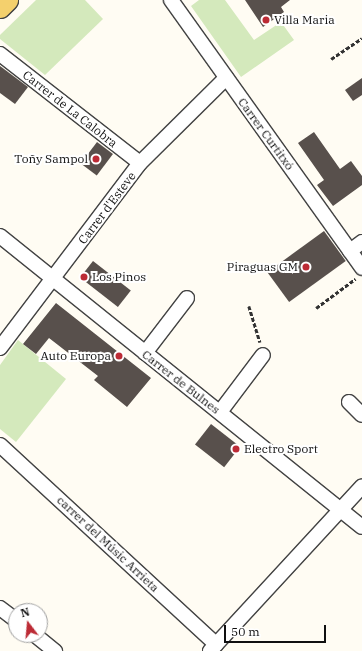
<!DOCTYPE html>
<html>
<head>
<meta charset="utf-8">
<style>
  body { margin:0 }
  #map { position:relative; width:362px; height:651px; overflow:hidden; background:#fffcf3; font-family:"IBM Plex Serif",serif }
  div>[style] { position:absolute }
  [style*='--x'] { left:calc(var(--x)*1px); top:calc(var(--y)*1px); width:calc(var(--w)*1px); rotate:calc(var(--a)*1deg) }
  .green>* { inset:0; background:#d4e9bc }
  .building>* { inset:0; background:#58504c; transform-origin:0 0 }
  .path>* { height:2.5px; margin-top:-1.25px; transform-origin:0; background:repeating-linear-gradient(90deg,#323232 0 4px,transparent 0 6px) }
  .roads { filter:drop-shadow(1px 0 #434343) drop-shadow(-1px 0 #434343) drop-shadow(0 1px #434343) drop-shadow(0 -1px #434343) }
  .minor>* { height:14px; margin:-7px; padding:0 7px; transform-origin:7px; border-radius:7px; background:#fff }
  .primary>* { height:22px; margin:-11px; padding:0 11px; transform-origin:11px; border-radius:11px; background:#f4d06d }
  .dots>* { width:11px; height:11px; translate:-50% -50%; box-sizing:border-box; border:2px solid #fff; border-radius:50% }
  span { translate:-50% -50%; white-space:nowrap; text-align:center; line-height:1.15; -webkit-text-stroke:4px #fff; paint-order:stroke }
  .poi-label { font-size:12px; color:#101010 }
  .left { translate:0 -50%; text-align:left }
  .right { translate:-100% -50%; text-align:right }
  .street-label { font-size:12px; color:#101010 }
  .north { position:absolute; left:8px; top:603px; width:40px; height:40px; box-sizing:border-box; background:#fff; border:1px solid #9f9f9f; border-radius:50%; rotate:344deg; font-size:11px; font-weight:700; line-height:16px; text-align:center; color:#101010 }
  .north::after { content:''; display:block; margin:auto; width:14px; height:18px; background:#bc2b35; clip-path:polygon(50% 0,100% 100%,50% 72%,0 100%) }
  .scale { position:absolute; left:224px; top:625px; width:102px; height:18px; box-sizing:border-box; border:2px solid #101010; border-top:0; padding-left:5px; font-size:12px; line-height:14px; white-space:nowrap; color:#101010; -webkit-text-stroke:3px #fff; paint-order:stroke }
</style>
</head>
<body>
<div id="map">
  <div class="green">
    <div style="clip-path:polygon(36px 0,85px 0,103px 19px,45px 75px,0 39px,0 35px)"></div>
    <div style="clip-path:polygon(199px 0,225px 0,254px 40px,281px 22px,294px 40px,241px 77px,191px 6px)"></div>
    <div style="clip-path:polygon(18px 340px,66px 379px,16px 442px,0 429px,0 365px)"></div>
  </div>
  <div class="building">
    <div style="clip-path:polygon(245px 0,290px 0,281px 7px,284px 12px,263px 27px)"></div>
    <div style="clip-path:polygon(0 66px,28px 87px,15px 104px,0 93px)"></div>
    <div style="clip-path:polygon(362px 78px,362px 95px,353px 101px,345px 90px)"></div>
    <div style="clip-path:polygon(314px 132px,340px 169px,351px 161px,362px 176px,362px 185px,333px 206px,317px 185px,324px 180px,298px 143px)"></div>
    <div style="left:97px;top:142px;width:20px;height:27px;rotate:37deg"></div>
    <div style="left:324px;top:231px;width:37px;height:70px;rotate:54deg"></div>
    <div style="left:93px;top:261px;width:48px;height:21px;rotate:38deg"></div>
    <div style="clip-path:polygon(56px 303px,151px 378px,127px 407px,94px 380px,98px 376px,49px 338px,36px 354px,23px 344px)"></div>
    <div style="left:211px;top:424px;width:37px;height:26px;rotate:38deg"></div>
  </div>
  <div class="path">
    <div style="--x:331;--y:59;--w:37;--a:-34"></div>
    <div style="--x:249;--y:306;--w:38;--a:73"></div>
    <div style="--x:316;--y:308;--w:49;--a:-36.6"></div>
  </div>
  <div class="roads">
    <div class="minor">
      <div style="--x:171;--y:0;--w:329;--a:54.5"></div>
      <div style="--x:0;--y:54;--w:177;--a:37.9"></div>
      <div style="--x:0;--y:236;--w:464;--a:38.8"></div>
      <div style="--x:350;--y:251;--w:15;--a:-37"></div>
      <div style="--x:0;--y:348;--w:232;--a:-52.9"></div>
      <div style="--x:140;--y:163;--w:121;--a:-44.7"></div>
      <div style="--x:145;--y:353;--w:69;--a:-52.6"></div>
      <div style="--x:349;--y:402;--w:18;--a:45"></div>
      <div style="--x:220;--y:412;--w:71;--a:-53"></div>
      <div style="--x:0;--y:445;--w:294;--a:42.7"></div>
      <div style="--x:0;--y:608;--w:20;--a:37"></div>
      <div style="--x:35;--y:635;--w:26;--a:39"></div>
      <div style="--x:210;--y:651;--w:224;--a:-47.3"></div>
    </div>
    <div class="primary">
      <div style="--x:0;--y:7;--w:10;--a:-45"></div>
    </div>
  </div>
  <div class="dots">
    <div style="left:266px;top:20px;background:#bc2b35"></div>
    <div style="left:96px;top:159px;background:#bc2b35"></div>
    <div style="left:306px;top:267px;background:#bc2b35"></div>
    <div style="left:84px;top:277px;background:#bc2b35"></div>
    <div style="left:119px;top:356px;background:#bc2b35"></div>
    <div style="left:236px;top:449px;background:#bc2b35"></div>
  </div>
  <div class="poi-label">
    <span class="left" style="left:274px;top:20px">Villa Maria</span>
    <span class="right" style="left:88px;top:159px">Toñy Sampol</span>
    <span class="right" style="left:298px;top:267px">Piraguas GM</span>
    <span class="left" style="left:92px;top:277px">Los Pinos</span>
    <span class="right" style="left:111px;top:356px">Auto Europa</span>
    <span class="left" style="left:244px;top:449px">Electro Sport</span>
  </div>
  <div class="street-label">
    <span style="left:70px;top:109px;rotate:38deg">Carrer de La Calobra</span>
    <span style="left:266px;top:134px;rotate:54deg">Carrer Curtitxó</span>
    <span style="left:107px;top:208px;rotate:-53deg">Carrer d'Esteve</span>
    <span style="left:181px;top:382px;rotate:38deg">Carrer de Bulnes</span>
    <span style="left:108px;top:544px;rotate:43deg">carrer del Músic Arrieta</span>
  </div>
  <div class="north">N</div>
  <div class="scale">50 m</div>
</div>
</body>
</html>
